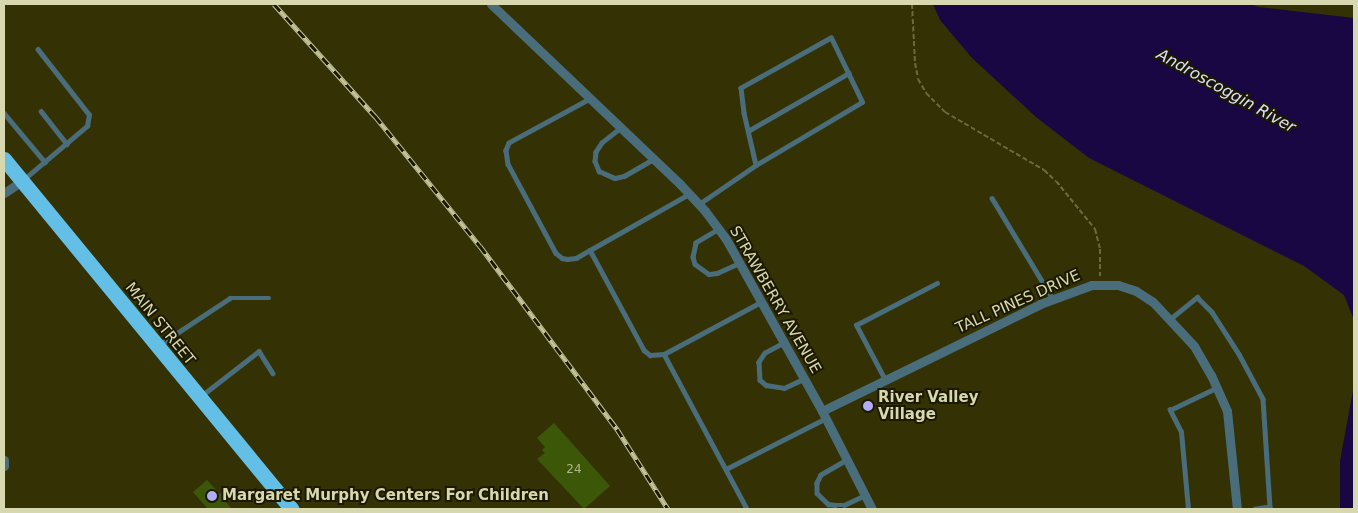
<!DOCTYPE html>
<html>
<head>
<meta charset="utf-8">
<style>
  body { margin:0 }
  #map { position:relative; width:1358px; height:513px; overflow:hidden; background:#343205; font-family:"DejaVu Sans",sans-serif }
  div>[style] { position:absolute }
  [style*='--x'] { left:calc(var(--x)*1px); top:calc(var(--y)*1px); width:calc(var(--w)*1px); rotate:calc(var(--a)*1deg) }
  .water>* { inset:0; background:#180742 }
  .building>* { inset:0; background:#3d5709 }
  .path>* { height:2px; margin-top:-1px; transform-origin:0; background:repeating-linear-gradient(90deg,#6b6a3f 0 5px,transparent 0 7.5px) }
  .lane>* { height:4.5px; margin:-2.25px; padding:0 2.25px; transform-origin:2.25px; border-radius:2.25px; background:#4a6d7c }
  .street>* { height:9px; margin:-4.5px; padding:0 4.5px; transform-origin:4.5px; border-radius:4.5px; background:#4a6d7c }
  .highway>* { height:15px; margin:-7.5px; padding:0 7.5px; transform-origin:7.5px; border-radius:7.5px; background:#63bfe6 }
  .rail>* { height:5px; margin-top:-2.5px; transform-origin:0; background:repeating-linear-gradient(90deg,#1b1a00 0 9px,#c4c49c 0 18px); box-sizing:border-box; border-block:1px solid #c4c49c }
  .dots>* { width:14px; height:14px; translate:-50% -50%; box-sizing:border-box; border:2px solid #1b1a00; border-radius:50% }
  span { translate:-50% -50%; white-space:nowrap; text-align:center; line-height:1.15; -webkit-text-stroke:4px #1b1a00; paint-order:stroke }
  .number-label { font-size:12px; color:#b0b786 }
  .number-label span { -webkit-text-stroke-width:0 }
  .street-label { font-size:15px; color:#d7d7b0 }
  .poi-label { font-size:15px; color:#d7d7b0; font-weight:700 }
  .left { translate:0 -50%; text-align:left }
  .water-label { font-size:16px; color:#deddfa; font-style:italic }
  .frame { position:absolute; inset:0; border:5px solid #d7d7b0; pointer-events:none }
</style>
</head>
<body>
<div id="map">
  <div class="water">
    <div style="clip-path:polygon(933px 4px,1250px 4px,1259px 7px,1354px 18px,1354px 320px,1344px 295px,1304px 266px,1089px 158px,1036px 117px,972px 58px,940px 20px)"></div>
    <div style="clip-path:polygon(1354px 385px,1354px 509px,1340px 509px,1340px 461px)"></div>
  </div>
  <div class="building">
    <div style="clip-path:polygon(554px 423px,610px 486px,584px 509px,537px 459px,545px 453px,542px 450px,545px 447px,537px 438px)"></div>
    <div style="clip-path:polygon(207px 480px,220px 494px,223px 491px,230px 499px,226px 502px,232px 509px,208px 509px,193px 492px)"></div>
  </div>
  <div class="path">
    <div style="--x:912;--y:4;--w:59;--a:87.1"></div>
    <div style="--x:915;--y:63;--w:16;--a:79"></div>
    <div style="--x:918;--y:79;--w:16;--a:60"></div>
    <div style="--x:926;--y:93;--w:27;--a:45"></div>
    <div style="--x:945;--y:112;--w:115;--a:30.4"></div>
    <div style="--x:1044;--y:170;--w:16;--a:43"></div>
    <div style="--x:1056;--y:181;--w:62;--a:50.9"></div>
    <div style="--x:1095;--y:229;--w:21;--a:76"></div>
    <div style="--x:1100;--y:249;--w:27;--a:90"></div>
  </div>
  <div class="lane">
    <div style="--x:590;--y:99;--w:92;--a:151.5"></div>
    <div style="--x:509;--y:143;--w:8;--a:113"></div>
    <div style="--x:506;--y:150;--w:14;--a:82"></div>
    <div style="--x:508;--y:164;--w:101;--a:61.7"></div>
    <div style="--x:556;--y:253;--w:8;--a:40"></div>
    <div style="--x:562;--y:258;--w:5;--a:11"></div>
    <div style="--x:567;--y:259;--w:9;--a:-6"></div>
    <div style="--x:576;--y:258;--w:16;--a:-30"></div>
    <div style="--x:590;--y:250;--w:114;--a:61.6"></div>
    <div style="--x:644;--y:350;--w:8;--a:40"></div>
    <div style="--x:650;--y:355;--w:14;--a:-4"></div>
    <div style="--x:664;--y:354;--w:176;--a:61.8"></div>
    <div style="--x:41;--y:111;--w:42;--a:51.8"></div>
    <div style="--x:4;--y:113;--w:64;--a:50.1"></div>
    <div style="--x:621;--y:128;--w:24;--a:142"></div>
    <div style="--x:602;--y:143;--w:11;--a:124"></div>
    <div style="--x:596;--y:152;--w:9;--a:96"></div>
    <div style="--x:595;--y:161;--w:11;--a:68"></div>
    <div style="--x:599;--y:171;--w:17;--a:24"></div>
    <div style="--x:615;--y:178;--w:9;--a:-13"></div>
    <div style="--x:624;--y:176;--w:34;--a:-30"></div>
    <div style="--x:748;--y:131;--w:116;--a:-29.9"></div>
    <div style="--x:23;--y:180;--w:84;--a:-40.2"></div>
    <div style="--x:87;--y:126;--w:11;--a:-80"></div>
    <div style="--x:89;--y:115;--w:83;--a:-128.1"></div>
    <div style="--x:992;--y:198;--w:118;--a:58.9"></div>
    <div style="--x:699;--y:204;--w:69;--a:-34.4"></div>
    <div style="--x:756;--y:165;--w:123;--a:-30.7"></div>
    <div style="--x:862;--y:102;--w:71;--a:-115.8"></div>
    <div style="--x:831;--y:38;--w:103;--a:150.9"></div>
    <div style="--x:741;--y:88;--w:25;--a:83"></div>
    <div style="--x:744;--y:113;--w:53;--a:77"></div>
    <div style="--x:719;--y:229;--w:27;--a:149"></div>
    <div style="--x:696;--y:243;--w:14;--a:102"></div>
    <div style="--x:693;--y:257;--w:7;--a:74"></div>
    <div style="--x:695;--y:264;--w:17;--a:36"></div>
    <div style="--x:709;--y:274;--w:8;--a:-7"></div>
    <div style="--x:717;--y:273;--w:24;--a:-24"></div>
    <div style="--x:590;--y:250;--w:114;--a:-29.5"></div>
    <div style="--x:1170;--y:319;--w:35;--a:-39"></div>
    <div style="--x:1197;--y:297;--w:21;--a:45"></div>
    <div style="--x:1212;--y:312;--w:50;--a:57.3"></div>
    <div style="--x:1239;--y:354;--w:51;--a:61.9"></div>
    <div style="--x:1263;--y:399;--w:108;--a:86.3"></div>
    <div style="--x:1270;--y:507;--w:15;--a:172"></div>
    <div style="--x:784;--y:343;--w:21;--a:152"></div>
    <div style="--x:765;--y:353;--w:11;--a:124"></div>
    <div style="--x:759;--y:362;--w:18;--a:87"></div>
    <div style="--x:760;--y:380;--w:8;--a:40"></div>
    <div style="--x:766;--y:385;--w:18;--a:9"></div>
    <div style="--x:784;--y:388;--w:21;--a:-25"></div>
    <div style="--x:159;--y:345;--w:85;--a:-33.5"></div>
    <div style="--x:230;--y:298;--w:39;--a:0"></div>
    <div style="--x:664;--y:354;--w:110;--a:-28.2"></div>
    <div style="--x:885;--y:380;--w:62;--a:-117.8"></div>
    <div style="--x:856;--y:325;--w:91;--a:-27.4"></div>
    <div style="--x:201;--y:396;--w:73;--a:-37.8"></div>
    <div style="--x:259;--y:351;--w:26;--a:58"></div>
    <div style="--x:847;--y:460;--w:30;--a:150"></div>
    <div style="--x:821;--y:475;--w:9;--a:117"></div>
    <div style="--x:817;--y:483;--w:10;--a:90"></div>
    <div style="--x:817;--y:493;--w:16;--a:45"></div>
    <div style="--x:828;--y:504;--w:7;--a:8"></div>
    <div style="--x:835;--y:505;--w:9;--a:0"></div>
    <div style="--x:844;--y:505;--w:23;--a:-25"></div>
    <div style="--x:726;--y:469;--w:112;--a:-27"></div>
    <div style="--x:1188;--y:509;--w:77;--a:-95.2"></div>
    <div style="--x:1181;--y:432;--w:25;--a:-117"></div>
    <div style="--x:1170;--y:410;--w:51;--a:-25.6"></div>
  </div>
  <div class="street">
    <div style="--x:491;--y:4;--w:261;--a:43.6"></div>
    <div style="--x:680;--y:184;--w:37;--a:47"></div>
    <div style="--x:705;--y:211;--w:35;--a:53"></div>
    <div style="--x:726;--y:239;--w:197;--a:60.8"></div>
    <div style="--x:822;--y:411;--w:110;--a:63"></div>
    <div style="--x:4;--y:193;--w:22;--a:-34"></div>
    <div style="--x:822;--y:411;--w:243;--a:-26.1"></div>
    <div style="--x:1040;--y:304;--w:55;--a:-20.1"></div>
    <div style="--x:1092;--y:285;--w:26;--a:0"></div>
    <div style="--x:1118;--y:285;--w:19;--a:18"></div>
    <div style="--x:1136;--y:291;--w:20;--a:33"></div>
    <div style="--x:1153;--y:302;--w:60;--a:47"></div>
    <div style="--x:1194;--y:346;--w:34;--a:60"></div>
    <div style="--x:1211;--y:375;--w:39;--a:66"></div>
    <div style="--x:1227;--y:411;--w:99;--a:84.2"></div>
    <div style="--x:4;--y:460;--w:6;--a:90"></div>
  </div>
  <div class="highway">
    <div style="--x:4;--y:159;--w:453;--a:50.6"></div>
  </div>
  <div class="rail">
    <div style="--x:274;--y:4;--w:151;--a:48"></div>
    <div style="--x:375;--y:116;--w:167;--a:51.1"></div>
    <div style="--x:480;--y:246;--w:229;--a:53.2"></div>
    <div style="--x:617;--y:429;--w:95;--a:57.5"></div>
  </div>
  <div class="dots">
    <div style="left:868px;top:406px;background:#b3adf9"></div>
    <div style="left:212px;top:496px;background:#b3adf9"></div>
  </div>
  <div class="number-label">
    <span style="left:574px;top:470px">24</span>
  </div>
  <div class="street-label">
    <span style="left:775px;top:300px;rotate:60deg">STRAWBERRY AVENUE</span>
    <span style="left:1018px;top:302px;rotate:-24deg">TALL PINES DRIVE</span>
    <span style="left:160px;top:324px;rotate:51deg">MAIN STREET</span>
  </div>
  <div class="poi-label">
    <span class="left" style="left:878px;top:406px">River Valley<br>Village</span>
    <span class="left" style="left:222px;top:496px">Margaret Murphy Centers For Children</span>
  </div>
  <div class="water-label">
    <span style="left:1226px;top:91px;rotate:29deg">Androscoggin River</span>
  </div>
  <div class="frame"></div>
</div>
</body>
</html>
